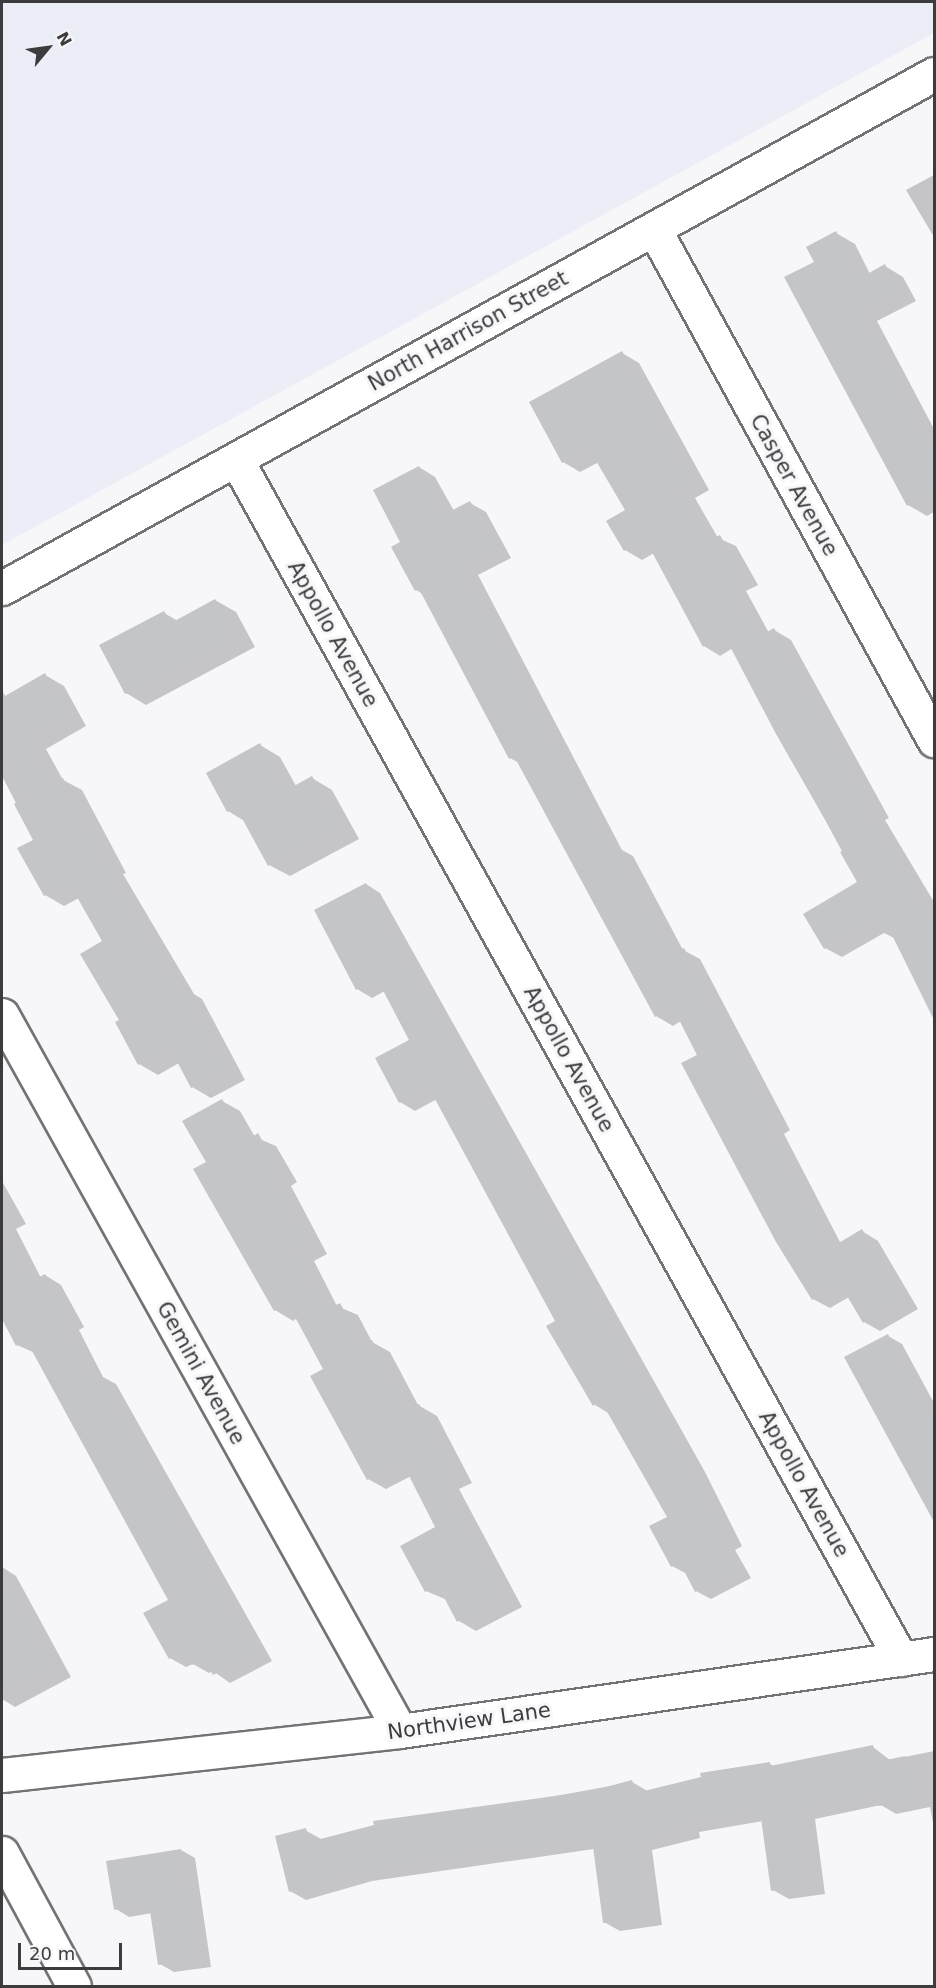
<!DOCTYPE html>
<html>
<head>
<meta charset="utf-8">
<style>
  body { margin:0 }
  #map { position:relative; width:936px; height:1988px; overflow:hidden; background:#f7f7fa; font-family:"DejaVu Sans",sans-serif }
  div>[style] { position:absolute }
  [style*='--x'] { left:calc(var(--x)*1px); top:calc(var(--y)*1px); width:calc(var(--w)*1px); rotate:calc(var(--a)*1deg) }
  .built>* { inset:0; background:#ebedf7 }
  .shadow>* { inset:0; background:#0003 }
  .building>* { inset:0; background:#c4c5c8 }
  .roads { filter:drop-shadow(2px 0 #737376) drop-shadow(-2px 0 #737376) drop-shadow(0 2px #737376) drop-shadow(0 -2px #737376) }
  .street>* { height:33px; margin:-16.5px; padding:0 16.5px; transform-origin:16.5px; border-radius:16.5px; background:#fff }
  .secondary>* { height:33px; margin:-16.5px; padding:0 16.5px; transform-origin:16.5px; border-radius:16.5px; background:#fff }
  span { translate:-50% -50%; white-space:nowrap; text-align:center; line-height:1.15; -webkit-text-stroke:6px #f7f7fa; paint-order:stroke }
  .street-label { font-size:21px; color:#3c3c3d }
  .frame { position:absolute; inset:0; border:3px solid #3c3c3d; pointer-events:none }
  .north { position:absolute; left:18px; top:18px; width:60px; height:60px; -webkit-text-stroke:4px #f7f7fa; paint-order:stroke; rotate:61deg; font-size:16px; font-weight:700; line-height:24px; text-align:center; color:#3c3c3d }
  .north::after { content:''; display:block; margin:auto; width:21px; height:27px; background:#3c3c3d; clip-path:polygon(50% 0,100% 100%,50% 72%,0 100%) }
  .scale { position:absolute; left:18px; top:1943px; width:104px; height:27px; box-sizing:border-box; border:3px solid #3c3c3d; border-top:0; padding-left:8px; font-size:18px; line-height:21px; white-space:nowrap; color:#3c3c3d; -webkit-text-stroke:4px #f7f7fa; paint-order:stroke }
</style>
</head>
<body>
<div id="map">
  <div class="built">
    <div style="clip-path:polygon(2px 2px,934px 2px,934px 33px,2px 545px)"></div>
  </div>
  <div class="shadow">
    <div style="clip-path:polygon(934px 175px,934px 237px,906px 190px)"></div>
    <div style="clip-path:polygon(836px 233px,855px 244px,870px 274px,885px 266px,903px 277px,916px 301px,877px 321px,934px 429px,934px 512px,927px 516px,908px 505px,816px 262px)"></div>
    <div style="clip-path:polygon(622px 353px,639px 363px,709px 490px,695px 498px,718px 538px,736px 546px,758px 585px,746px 591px,769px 633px,774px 630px,791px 640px,889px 818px,885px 820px,934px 902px,934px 1014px,896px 939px,884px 933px,842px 957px,825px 948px,859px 883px,733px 648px,720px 656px,704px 646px,654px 553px,642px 560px,625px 550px,627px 511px,599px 462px,580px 472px,563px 462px)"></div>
    <div style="clip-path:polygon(419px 467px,435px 477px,454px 511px,470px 503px,486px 512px,511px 558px,478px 575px,622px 850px,633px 856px,683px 950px,700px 959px,790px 1130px,784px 1134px,841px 1244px,862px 1231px,878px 1241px,918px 1309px,880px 1331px,864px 1322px,849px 1297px,830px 1308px,813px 1299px,681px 1021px,673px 1026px,656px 1016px,519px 763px,510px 758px,423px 594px,416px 590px,402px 543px)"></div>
    <div style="clip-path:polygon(215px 600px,236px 612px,255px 647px,146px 705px,126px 693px,164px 613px,178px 621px)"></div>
    <div style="clip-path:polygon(45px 675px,64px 686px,86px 726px,46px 749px,63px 780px,82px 790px,126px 873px,123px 874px,194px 994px,202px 999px,245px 1080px,211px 1098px,192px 1087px,179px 1063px,158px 1075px,139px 1064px,121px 1021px,104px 942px,79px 898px,64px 906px,45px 895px,35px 840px,2px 776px,2px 699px)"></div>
    <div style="clip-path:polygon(260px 745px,280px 757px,296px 786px,312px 778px,332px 790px,359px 839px,290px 876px,269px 865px,246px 822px,228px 811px)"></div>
    <div style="clip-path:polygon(366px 884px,380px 893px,705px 1472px,742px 1546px,735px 1550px,751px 1578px,711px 1599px,696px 1591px,687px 1574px,672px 1566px,669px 1517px,610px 1414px,595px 1405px,557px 1321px,437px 1099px,415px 1111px,400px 1102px,377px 1058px,411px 1040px,385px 991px,372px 998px,357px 989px)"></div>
    <div style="clip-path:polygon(222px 1101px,240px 1111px,255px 1137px,276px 1146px,297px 1182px,291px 1186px,327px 1254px,314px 1261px,337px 1306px,358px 1315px,372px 1342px,390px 1352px,418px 1405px,437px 1416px,472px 1483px,459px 1489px,522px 1607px,476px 1631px,459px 1621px,447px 1600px,426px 1591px,437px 1528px,411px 1476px,386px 1489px,368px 1479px,325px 1369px,297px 1318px,293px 1321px,275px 1310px,208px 1163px)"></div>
    <div style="clip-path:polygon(2px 1181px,26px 1224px,16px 1229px,41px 1278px,45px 1275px,61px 1285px,84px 1327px,79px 1330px,103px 1377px,116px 1384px,272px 1661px,230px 1683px,213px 1671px,209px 1673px,193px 1664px,186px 1667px,170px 1658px,170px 1600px,35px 1353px,17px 1345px,2px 1316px)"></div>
    <div style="clip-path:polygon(888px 1336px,902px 1344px,934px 1403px,934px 1518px,846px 1358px)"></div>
    <div style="clip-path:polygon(2px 1567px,16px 1576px,71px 1677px,15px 1707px,2px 1699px)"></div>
    <div style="clip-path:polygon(873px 1747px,890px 1760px,934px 1751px,934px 1828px,930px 1807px,896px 1814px,881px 1805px,815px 1819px,825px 1894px,789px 1899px,773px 1890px,763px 1821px,699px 1832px,700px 1838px,652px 1850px,662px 1925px,620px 1931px,604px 1922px,594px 1849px,372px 1881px,306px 1900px,290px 1891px,305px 1830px,321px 1839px,632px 1782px,649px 1792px,770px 1764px,775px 1767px)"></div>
    <div style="clip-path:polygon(181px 1850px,195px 1858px,211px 1967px,174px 1972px,160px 1964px,152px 1913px,129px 1917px,116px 1909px,108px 1862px)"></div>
  </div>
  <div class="building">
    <div style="clip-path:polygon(836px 231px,860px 278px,885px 264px,898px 290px,859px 310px,934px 452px,934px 490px,907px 506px,784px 277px,814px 262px,806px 247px)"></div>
    <div style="clip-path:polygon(622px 351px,693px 480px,679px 488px,709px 541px,720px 535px,742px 575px,730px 582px,760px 636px,774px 628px,873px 808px,869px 810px,934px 923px,934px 1020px,888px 927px,880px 932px,873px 921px,824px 949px,803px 914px,857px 882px,840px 852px,843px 851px,776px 734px,724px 635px,703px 647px,645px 539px,624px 551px,606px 521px,625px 510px,589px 449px,562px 463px,529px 402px)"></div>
    <div style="clip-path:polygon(419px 466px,445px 514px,470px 501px,496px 548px,463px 566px,611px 848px,616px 845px,674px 953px,684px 948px,775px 1121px,768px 1124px,832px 1247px,862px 1229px,903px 1299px,863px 1323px,840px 1284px,812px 1300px,776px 1242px,681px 1063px,697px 1055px,673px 1008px,655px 1017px,514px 756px,509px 759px,419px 589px,415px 591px,391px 547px,400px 542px,373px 490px)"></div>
    <div style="clip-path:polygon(215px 599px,236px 636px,125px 694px,99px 645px,164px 611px,171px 623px)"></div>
    <div style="clip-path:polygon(45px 673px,68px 715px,28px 738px,53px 783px,63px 778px,108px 862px,105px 863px,179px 988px,183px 986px,227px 1069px,191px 1088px,170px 1048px,138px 1065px,115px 1022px,119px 1020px,80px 954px,102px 941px,69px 883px,44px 896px,17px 848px,33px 840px,14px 804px,25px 798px,2px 757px,2px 690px,5px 696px)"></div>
    <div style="clip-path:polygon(260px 743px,285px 791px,312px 776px,340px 827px,268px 866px,236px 807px,227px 812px,206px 773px)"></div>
    <div style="clip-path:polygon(366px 883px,423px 990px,428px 988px,484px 1088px,584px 1277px,691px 1462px,728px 1537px,721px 1541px,737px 1570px,695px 1592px,680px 1563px,671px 1567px,649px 1526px,667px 1517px,601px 1401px,593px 1406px,546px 1326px,555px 1321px,429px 1088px,399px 1103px,375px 1058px,409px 1040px,377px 979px,356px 990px,314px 910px)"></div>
    <div style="clip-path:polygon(222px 1099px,246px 1141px,258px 1133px,280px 1172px,274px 1175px,310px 1243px,296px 1251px,328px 1309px,340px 1303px,363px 1345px,372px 1340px,409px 1409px,419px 1404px,454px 1473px,442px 1479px,505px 1596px,457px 1622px,438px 1586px,425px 1592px,400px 1546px,435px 1527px,402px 1462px,367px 1480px,310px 1376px,323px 1369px,288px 1304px,274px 1311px,193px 1169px,206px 1162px,182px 1121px)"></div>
    <div style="clip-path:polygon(2px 1222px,32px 1281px,45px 1274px,69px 1318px,64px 1321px,93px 1377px,100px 1373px,257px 1652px,213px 1675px,204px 1659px,192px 1665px,184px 1651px,169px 1659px,143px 1613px,168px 1600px,26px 1340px,16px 1346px,2px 1319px)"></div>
    <div style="clip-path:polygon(888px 1334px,934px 1423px,934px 1522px,844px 1357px)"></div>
    <div style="clip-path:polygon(2px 1569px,54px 1667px,2px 1695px)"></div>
    <div style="clip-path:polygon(873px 1745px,877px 1762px,905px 1756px,913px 1799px,879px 1806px,876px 1794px,800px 1810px,810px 1885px,771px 1891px,760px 1811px,684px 1823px,685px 1829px,637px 1841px,647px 1916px,603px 1923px,592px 1839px,467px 1854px,355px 1873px,289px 1892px,275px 1836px,306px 1828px,309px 1842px,374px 1825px,373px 1821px,591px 1791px,632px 1780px,636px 1793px,701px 1777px,700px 1773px,770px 1762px,770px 1766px)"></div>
    <div style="clip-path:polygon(181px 1849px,198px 1959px,158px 1965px,149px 1904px,114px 1910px,106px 1861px)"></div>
  </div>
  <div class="roads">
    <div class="street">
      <div style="--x:654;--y:229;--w:583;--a:61.28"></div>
      <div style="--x:236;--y:459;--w:1372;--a:61.01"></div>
      <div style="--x:2;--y:1015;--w:819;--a:60.93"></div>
      <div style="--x:2;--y:1775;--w:400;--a:-6.3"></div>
      <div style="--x:400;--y:1731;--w:540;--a:-8.21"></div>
      <div style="--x:2;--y:1853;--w:151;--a:61.6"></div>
    </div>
    <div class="secondary">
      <div style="--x:2;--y:588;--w:1064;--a:-28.88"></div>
    </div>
  </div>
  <div class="street-label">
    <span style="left:468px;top:331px;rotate:-29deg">North Harrison Street</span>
    <span style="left:794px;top:485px;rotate:61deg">Casper Avenue</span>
    <span style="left:333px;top:634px;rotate:61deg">Appollo Avenue</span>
    <span style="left:569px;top:1059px;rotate:61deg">Appollo Avenue</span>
    <span style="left:201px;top:1373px;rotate:61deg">Gemini Avenue</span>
    <span style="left:804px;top:1484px;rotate:61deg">Appollo Avenue</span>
    <span style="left:469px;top:1721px;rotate:-8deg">Northview Lane</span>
  </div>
  <div class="frame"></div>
  <div class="north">N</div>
  <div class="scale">20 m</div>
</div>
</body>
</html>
